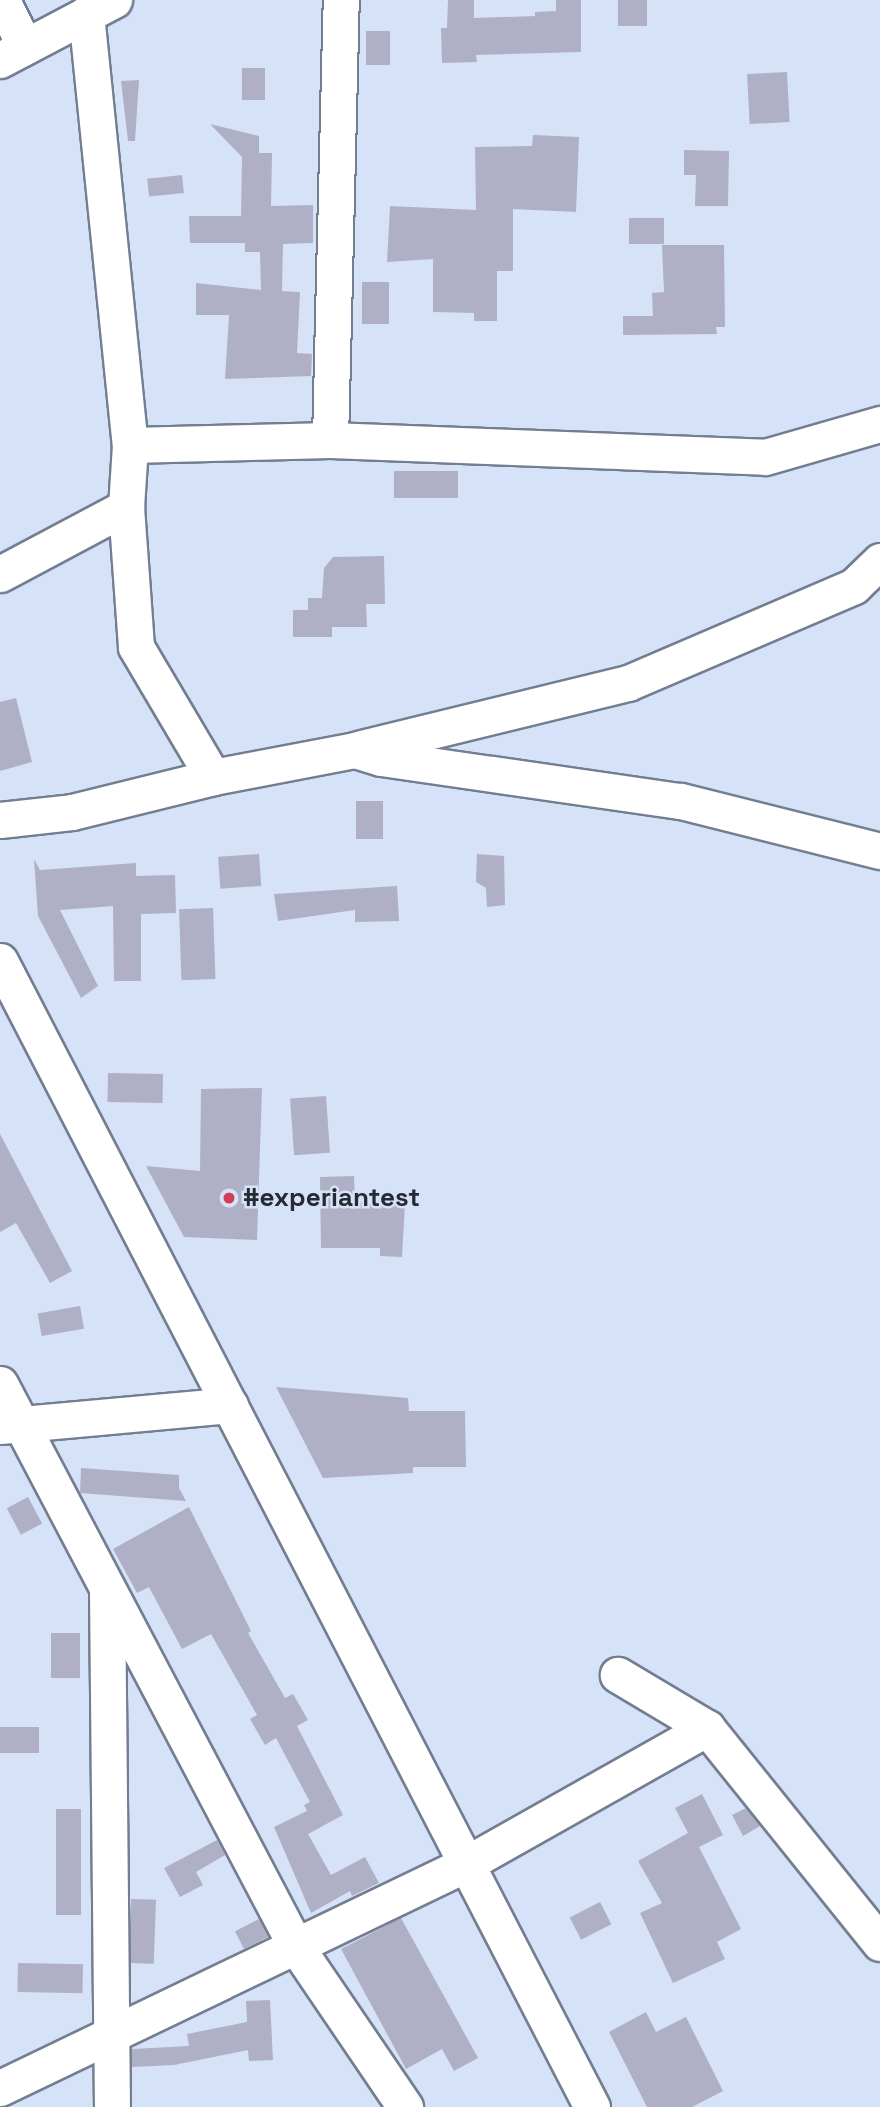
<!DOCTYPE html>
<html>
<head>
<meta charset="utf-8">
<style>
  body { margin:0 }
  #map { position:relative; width:880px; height:2107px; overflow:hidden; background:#d6e2f7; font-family:"Space Grotesk",sans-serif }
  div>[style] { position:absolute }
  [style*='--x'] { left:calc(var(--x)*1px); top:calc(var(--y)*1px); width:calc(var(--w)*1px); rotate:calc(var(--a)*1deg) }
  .building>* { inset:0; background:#afb0c6; transform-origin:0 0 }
  .roads { filter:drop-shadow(2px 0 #737e91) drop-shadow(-2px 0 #737e91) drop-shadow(0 2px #737e91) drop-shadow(0 -2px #737e91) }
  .minor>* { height:35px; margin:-17.5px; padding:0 17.5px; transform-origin:17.5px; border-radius:17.5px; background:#fff }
  .dots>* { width:19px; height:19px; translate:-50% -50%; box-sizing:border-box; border:4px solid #d6e2f7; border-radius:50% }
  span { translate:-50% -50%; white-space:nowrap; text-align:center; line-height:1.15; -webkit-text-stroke:5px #d6e2f7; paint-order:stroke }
  .poi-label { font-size:26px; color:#262b33; font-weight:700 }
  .left { translate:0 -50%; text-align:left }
</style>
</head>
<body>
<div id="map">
  <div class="building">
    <div style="clip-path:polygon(448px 0,474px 0,474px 18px,535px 16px,535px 12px,556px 11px,556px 0,581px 0,581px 52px,476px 55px,477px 62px,442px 63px,441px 28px,447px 28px)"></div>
    <div style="left:618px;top:0;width:29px;height:26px"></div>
    <div style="left:366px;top:31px;width:24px;height:34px"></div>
    <div style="left:242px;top:68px;width:23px;height:32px"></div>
    <div style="left:787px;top:72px;width:50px;height:40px;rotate:87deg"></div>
    <div style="clip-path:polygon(139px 80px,135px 141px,128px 141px,121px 81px)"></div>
    <div style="clip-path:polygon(210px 124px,259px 136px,259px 153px,272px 153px,271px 206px,313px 205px,313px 243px,283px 244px,282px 291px,300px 292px,297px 353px,312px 354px,311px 376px,225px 379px,229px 315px,196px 315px,196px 283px,261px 290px,260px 252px,245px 252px,245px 243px,190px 243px,189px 216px,241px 216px,242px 157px)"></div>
    <div style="clip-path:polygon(533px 135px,579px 137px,576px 212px,513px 209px,513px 271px,497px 271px,497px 321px,474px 321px,474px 313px,433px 312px,433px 259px,387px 262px,390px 206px,476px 210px,475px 147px,532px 146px)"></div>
    <div style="clip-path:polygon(684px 150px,729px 151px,728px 206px,695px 206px,696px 175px,684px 175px)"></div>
    <div style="left:182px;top:175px;width:18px;height:35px;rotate:84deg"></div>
    <div style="left:629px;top:218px;width:35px;height:26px"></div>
    <div style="clip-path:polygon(662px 245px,724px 245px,725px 327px,716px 327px,717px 334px,623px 335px,623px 316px,653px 316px,652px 293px,664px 292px)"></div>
    <div style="left:362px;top:282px;width:27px;height:42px"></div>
    <div style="left:458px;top:471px;width:27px;height:64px;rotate:90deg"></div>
    <div style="clip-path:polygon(384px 556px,385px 604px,366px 604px,367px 627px,332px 627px,332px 637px,293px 637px,293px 610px,308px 610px,308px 598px,322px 598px,324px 568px,333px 557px)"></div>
    <div style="clip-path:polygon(16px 698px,32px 762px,0 771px,0 702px)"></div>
    <div style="left:356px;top:801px;width:27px;height:38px"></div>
    <div style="left:259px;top:854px;width:32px;height:41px;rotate:86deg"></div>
    <div style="clip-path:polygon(477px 854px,504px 856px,505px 905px,487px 907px,486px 888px,476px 882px)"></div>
    <div style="clip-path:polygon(34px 859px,40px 870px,136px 863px,136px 876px,175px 875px,176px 913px,141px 914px,141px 981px,114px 981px,113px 906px,60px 910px,98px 986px,81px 998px,38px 916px)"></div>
    <div style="clip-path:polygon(397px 886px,399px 921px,355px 922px,355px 910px,278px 921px,274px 894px)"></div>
    <div style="left:213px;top:908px;width:71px;height:34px;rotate:88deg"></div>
    <div style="left:108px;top:1073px;width:55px;height:29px;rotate:1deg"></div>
    <div style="clip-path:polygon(262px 1088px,257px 1240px,184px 1237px,146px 1166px,200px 1171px,201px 1089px)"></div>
    <div style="left:326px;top:1096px;width:57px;height:36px;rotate:86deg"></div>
    <div style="clip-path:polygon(0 1134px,72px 1271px,50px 1283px,16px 1223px,0 1232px)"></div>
    <div style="clip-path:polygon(354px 1176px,355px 1201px,405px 1204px,402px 1257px,380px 1256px,380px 1248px,321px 1248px,320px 1177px)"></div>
    <div style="left:80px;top:1306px;width:23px;height:43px;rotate:80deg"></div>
    <div style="clip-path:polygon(276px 1387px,408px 1398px,409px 1411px,465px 1411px,466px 1467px,413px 1467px,413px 1473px,323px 1478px)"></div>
    <div style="clip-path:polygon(81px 1468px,179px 1475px,179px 1488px,186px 1501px,80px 1493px)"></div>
    <div style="left:28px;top:1497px;width:30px;height:24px;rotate:62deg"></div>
    <div style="clip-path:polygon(189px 1507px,251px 1631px,248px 1633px,285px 1698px,293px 1694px,308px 1720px,297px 1726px,343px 1815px,308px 1834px,331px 1875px,365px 1857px,379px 1883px,352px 1896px,350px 1891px,311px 1913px,274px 1827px,307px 1811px,304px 1805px,310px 1802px,276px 1738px,265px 1745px,250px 1719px,257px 1715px,211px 1634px,182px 1649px,149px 1587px,137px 1593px,113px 1549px)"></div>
    <div style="left:51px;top:1633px;width:29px;height:45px"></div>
    <div style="left:0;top:1727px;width:39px;height:26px"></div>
    <div style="clip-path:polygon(702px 1794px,723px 1835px,699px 1847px,741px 1929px,717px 1942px,725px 1959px,673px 1983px,640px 1913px,662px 1903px,638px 1861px,688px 1833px,675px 1808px)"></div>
    <div style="clip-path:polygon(746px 1808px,760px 1826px,743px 1836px,732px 1815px)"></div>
    <div style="left:56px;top:1809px;width:25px;height:106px"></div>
    <div style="clip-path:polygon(217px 1840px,225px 1855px,196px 1872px,203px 1885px,180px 1897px,164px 1868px)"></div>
    <div style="left:131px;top:1899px;width:25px;height:64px;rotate:2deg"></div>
    <div style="left:600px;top:1902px;width:25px;height:34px;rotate:63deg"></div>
    <div style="clip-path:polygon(401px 1918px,478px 2058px,454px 2071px,442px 2049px,406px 2069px,341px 1949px)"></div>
    <div style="left:259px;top:1919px;width:20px;height:27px;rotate:63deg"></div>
    <div style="left:18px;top:1963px;width:65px;height:29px;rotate:1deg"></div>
    <div style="clip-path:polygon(270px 2000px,273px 2060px,249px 2061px,248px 2050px,174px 2065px,132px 2067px,132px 2049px,189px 2046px,187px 2034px,247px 2022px,246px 2001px)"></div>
    <div style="clip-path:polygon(646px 2012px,656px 2032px,686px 2017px,723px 2091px,692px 2107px,647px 2107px,609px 2032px)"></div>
  </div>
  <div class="roads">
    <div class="minor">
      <div style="--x:2;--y:0;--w:52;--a:63.9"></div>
      <div style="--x:86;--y:14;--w:433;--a:84.2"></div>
      <div style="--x:130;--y:445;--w:62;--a:93.7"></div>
      <div style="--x:126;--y:507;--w:140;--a:85.9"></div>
      <div style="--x:136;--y:647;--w:151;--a:59.4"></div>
      <div style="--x:0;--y:60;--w:129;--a:-27.8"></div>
      <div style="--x:330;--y:440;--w:440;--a:-88.6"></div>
      <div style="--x:130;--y:445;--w:200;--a:-1.4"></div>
      <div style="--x:330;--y:440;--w:435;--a:2.2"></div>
      <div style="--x:765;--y:457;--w:120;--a:-16"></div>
      <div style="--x:0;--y:574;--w:143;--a:-28"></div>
      <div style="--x:361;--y:748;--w:275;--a:-13.7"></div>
      <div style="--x:628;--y:683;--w:246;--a:-23.2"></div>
      <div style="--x:854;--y:586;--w:36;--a:-44"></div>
      <div style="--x:0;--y:820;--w:72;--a:-6.3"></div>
      <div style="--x:72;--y:812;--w:145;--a:-13.9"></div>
      <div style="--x:213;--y:777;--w:145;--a:-10.8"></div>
      <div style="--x:355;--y:750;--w:27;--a:17"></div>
      <div style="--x:381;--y:758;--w:303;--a:8.2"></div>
      <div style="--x:681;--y:801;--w:205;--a:14.1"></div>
      <div style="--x:0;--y:961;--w:1290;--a:62.68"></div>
      <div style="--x:0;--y:1384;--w:634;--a:62.26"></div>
      <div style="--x:295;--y:1945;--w:196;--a:55.8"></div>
      <div style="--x:0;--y:1426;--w:231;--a:-5.2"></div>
      <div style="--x:107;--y:1589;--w:518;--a:89.45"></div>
      <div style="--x:707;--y:1728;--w:276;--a:51.2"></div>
      <div style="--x:0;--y:2088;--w:517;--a:-25.67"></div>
      <div style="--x:466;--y:1864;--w:277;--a:-29.4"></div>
      <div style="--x:707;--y:1728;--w:104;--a:-149.2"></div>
    </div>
  </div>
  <div class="dots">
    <div style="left:229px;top:1198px;background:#d03f55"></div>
  </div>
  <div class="poi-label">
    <span class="left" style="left:243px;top:1198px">#experiantest</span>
  </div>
</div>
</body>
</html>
